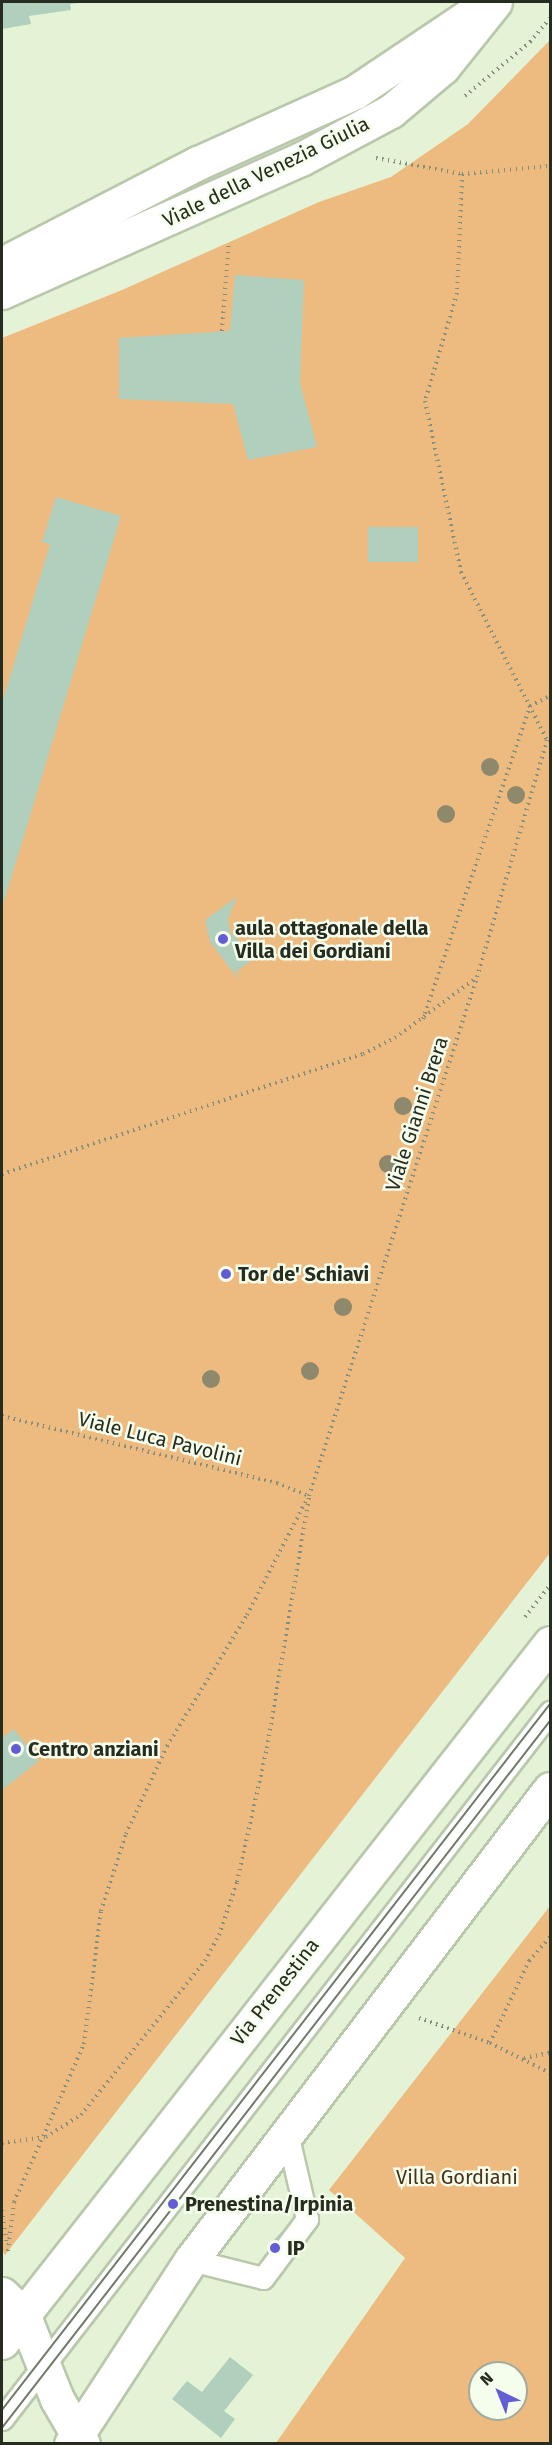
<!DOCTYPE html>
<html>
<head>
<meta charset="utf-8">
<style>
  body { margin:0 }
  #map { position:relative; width:552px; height:2445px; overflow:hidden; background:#e4f3d6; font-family:"Fira Sans",sans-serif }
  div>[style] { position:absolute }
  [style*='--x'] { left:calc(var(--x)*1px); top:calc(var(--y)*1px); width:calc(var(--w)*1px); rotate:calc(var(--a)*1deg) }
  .green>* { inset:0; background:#edba80 }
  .building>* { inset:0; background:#b0cfbd; transform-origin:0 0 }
  .path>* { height:4px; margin-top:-2px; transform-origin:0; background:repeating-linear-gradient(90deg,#858f7b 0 1.5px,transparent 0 6px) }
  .roads { filter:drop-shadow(2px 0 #b9c7ab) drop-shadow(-2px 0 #b9c7ab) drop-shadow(0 2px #b9c7ab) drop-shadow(0 -2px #b9c7ab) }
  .service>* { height:21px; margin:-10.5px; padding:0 10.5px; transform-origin:10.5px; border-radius:10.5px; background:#fff }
  .minor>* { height:33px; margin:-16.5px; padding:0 16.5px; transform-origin:16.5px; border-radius:16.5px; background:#fff }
  .tertiary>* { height:33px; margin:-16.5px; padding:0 16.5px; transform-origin:16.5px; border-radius:16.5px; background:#fff }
  .secondary>* { height:33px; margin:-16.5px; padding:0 16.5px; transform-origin:16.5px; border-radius:16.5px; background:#fff }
  .tram>* { height:1.5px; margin:-0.75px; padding:0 0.75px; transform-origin:0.75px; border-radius:0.75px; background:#717a68 }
  .trees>* { width:18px; height:18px; margin:-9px; border-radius:50%; background:#8e886d }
  .dots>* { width:16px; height:16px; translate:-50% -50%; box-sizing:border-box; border:3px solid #f5feec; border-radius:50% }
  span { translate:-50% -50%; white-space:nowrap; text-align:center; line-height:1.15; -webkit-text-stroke:5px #f5feec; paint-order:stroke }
  .street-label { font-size:20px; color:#272c21 }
  .poi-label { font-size:20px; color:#272c21; font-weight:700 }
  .left { translate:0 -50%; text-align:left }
  .park-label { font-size:20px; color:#483117 }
  .frame { position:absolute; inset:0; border:3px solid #272c21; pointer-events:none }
  .north { position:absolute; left:468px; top:2361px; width:60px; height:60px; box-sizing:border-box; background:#f5feec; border:2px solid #a3aa9b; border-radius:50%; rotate:317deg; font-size:16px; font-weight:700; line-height:24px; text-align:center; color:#272c21 }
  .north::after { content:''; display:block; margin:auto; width:21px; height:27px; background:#635dd5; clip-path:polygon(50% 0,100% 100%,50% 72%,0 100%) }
</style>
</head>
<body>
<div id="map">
  <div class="green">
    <div style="clip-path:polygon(550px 40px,550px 1553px,5px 2255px,2px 2250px,2px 338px,122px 290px,319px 202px,391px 177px,468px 124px)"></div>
    <div style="clip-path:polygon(evenodd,550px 1906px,550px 2443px,276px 2443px,405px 2258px,329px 2190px,550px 1906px,480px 2373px,516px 2373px,516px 2409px,480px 2409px,480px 2373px)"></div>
  </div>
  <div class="building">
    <div style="clip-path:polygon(2px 2px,77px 2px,78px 3px,70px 4px,71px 10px,29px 16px,31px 24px,2px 29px)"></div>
    <div style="clip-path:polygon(235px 275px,304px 280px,300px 383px,317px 447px,248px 460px,233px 404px,119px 399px,119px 338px,230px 331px)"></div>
    <div style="clip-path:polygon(56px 497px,121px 516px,2px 908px,2px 703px,50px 544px,42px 542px)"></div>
    <div style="left:368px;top:527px;width:50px;height:35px"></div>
    <div style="clip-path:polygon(237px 897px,228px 918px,230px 932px,244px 945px,268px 948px,236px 972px,239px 980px,210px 942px,205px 920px)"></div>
    <div style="clip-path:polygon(14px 1729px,39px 1761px,2px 1790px,2px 1738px)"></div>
    <div style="left:289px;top:2224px;width:26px;height:24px;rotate:43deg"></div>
    <div style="clip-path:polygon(230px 2357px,253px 2375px,224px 2411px,235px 2419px,221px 2438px,172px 2399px,187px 2381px,202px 2392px)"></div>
  </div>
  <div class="path">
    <div style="--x:465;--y:96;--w:85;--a:-39.7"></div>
    <div style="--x:530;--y:42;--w:31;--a:-50"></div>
    <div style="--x:376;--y:158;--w:87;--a:10.5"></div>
    <div style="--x:462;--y:174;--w:119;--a:92.4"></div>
    <div style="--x:457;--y:293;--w:113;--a:106.5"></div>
    <div style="--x:425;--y:401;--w:175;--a:78.1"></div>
    <div style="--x:461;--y:572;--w:189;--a:62.9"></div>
    <div style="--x:462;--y:174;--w:88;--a:-5.2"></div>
    <div style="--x:222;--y:331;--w:90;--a:-85.6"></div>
    <div style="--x:423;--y:1019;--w:331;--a:-71.1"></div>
    <div style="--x:530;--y:706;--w:22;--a:-27"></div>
    <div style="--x:2;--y:1174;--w:380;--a:-18.4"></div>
    <div style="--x:363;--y:1054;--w:36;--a:-27"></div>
    <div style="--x:395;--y:1038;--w:101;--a:-36.5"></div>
    <div style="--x:2;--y:1416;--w:283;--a:13.7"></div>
    <div style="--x:277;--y:1483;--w:35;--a:22"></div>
    <div style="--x:525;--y:1617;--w:41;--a:-52"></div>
    <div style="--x:419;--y:2018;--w:75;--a:19.4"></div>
    <div style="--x:490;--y:2043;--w:67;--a:26.6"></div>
    <div style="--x:490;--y:2043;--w:91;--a:-64.6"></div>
    <div style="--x:529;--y:1961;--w:32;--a:-49"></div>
    <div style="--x:524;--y:2058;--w:26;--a:-11"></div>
    <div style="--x:2;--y:2143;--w:44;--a:-7.8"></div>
    <div style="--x:46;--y:2137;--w:41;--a:-32.2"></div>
    <div style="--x:81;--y:2115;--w:198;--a:-51.2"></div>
    <div style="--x:205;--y:1961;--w:30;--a:-62"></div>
    <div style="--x:219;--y:1935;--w:56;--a:-71.2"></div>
    <div style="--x:237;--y:1882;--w:137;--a:-77.4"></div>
    <div style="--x:267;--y:1748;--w:255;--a:-80.5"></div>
    <div style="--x:309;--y:1496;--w:546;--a:-72.06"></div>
    <div style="--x:477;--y:977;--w:247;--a:-73.5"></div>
    <div style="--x:2;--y:2210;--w:34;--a:82"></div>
    <div style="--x:8;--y:2251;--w:49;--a:-83"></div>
    <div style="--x:14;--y:2202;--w:173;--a:-66.1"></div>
    <div style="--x:84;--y:2044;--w:134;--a:-82.7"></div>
    <div style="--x:101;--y:1911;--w:81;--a:-72"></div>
    <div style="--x:126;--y:1834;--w:97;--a:-65"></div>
    <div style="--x:167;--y:1746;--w:153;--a:-58.6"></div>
    <div style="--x:247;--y:1615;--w:131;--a:-62.7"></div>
  </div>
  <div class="roads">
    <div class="service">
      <div style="--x:191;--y:2260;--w:74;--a:14"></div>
      <div style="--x:263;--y:2278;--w:74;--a:-53.3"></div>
      <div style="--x:307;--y:2219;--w:88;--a:-103.1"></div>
      <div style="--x:2;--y:2419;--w:895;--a:-52.22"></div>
    </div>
    <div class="minor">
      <div style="--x:2;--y:2294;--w:29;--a:44"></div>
      <div style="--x:23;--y:2314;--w:92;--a:68.2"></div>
      <div style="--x:57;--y:2399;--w:52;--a:60"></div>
    </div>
    <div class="tertiary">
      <div style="--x:2;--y:264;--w:220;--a:-27.3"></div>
      <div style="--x:198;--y:163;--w:172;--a:-24.3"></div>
      <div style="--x:355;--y:92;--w:142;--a:-33.8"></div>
      <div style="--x:2;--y:292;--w:327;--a:-24"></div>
      <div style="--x:301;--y:159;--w:102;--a:-28.1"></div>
      <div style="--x:391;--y:111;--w:68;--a:-40.2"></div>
      <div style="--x:443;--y:67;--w:83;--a:-51.3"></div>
    </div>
    <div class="secondary">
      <div style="--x:2;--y:2342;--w:888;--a:-51.9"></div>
      <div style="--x:71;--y:2444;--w:220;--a:-56.9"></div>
      <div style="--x:191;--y:2260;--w:592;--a:-52.69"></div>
    </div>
  </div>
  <div class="tram">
    <div style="--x:2;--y:2410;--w:894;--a:-52.18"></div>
    <div style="--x:2;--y:2428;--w:895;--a:-52.22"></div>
  </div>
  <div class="trees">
    <div style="left:490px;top:767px"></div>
    <div style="left:516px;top:795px"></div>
    <div style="left:446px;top:814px"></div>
    <div style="left:403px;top:1106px"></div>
    <div style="left:388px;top:1164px"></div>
    <div style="left:343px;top:1307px"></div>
    <div style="left:310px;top:1371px"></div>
    <div style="left:211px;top:1379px"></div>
  </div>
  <div class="dots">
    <div style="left:223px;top:939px;background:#635dd5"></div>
    <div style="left:226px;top:1274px;background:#635dd5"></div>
    <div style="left:16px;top:1749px;background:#635dd5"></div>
    <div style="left:173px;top:2204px;background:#635dd5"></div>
    <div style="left:275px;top:2248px;background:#635dd5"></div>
  </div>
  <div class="street-label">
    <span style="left:266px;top:172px;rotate:-26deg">Viale della Venezia Giulia</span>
    <span style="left:417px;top:1114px;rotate:-72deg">Viale Gianni Brera</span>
    <span style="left:160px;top:1439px;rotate:14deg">Viale Luca Pavolini</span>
    <span style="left:275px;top:1992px;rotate:-52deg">Via Prenestina</span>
  </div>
  <div class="poi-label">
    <span class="left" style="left:235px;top:940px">aula ottagonale della<br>Villa dei Gordiani</span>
    <span class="left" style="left:238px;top:1274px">Tor de' Schiavi</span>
    <span class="left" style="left:28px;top:1749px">Centro anziani</span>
    <span class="left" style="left:185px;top:2204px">Prenestina/Irpinia</span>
    <span class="left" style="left:287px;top:2248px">IP</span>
  </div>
  <div class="park-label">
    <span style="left:457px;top:2177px">Villa Gordiani</span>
  </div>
  <div class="frame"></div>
  <div class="north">N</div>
</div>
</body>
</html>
